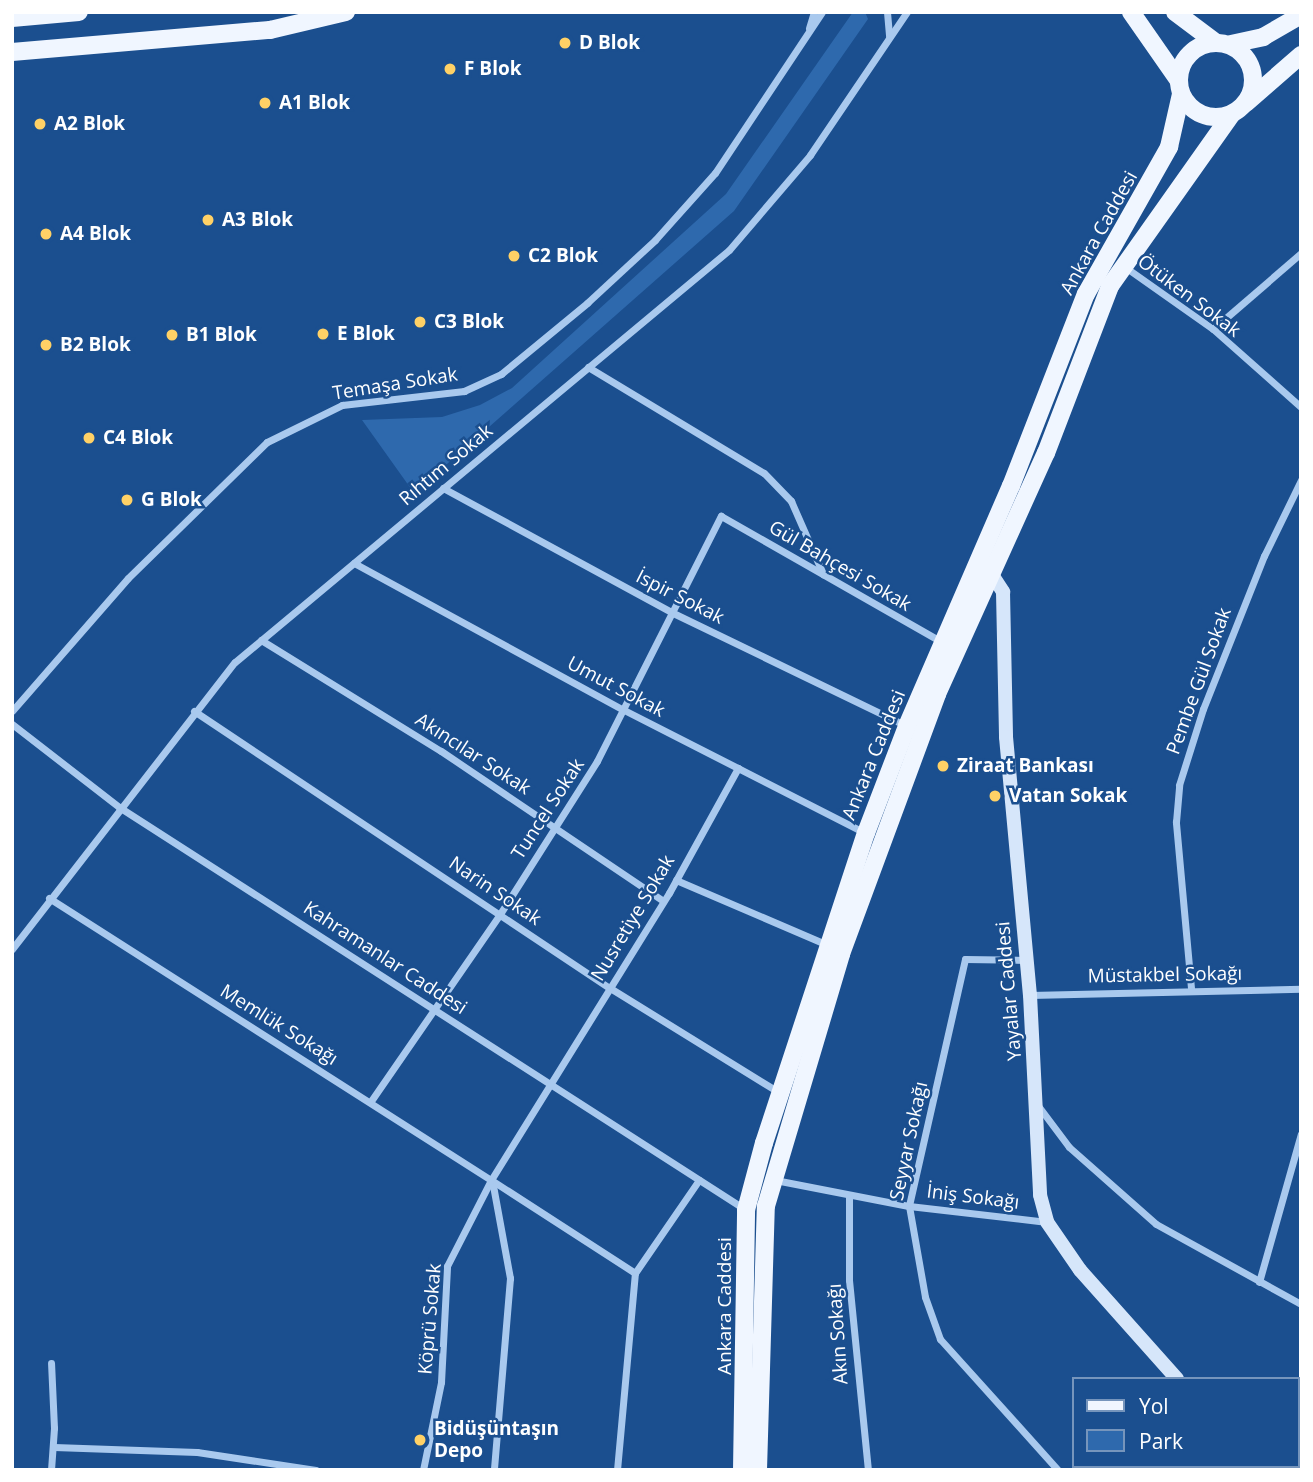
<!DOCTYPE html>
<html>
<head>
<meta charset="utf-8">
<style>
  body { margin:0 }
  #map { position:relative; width:1313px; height:1482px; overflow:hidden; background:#1b4f8f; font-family:"Open Sans",sans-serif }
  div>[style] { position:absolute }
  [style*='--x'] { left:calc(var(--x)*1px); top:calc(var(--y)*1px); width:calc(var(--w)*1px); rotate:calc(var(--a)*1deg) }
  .green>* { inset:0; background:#2e69ad }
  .street>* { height:7px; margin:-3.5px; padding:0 3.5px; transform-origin:3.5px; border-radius:3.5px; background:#a9c9ee }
  .secondary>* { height:14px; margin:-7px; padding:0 7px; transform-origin:7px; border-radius:7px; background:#d6e6fa }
  .primary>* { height:18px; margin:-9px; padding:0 9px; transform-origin:9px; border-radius:9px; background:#f0f6ff }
  .primary>.ring { margin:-9px; padding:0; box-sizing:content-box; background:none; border:18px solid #f0f6ff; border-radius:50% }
  .dots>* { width:19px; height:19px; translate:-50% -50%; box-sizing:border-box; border:4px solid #1b4f8f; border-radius:50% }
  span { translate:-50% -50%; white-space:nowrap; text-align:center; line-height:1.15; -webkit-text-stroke:5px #1b4f8f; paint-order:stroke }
  .poi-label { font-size:19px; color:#fff; font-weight:700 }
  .left { translate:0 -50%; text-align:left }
  .street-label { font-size:19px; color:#fff }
  .frame { position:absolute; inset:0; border:14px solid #fff; pointer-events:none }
  .legend { position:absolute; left:1072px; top:1377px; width:228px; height:91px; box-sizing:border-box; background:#1b4f8f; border:2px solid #7695bc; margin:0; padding:9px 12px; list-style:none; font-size:21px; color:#fff }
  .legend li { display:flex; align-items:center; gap:14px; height:35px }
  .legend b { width:35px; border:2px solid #7695bc }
</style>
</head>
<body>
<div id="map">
  <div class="green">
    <div style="clip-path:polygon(853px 12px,865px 12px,868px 19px,734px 211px,414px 493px,362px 420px,442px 417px,480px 405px,512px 388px,726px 194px)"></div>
  </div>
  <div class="street">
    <div style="--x:887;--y:12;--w:25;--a:85"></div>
    <div style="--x:809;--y:28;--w:17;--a:-73"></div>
    <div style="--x:1125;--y:267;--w:108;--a:35.2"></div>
    <div style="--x:1213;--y:329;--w:118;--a:41.6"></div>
    <div style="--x:1213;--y:329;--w:116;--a:-40.8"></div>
    <div style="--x:588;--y:367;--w:205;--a:31.1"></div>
    <div style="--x:764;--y:473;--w:39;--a:46"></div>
    <div style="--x:791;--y:501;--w:80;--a:66.3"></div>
    <div style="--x:443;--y:488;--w:260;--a:28.5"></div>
    <div style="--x:671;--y:612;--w:262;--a:25.8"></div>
    <div style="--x:354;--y:563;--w:307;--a:28.6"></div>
    <div style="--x:624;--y:710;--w:271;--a:27"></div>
    <div style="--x:261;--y:640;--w:211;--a:31.7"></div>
    <div style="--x:441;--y:751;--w:268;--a:34"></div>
    <div style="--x:12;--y:711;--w:176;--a:-48.9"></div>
    <div style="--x:128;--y:578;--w:194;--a:-44.4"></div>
    <div style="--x:267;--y:442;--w:84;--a:-26.3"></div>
    <div style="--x:342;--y:405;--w:123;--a:-6.5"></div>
    <div style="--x:464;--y:391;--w:41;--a:-24.7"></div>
    <div style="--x:501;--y:374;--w:112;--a:-39.5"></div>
    <div style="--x:587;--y:303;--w:93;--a:-42.8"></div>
    <div style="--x:655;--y:240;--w:90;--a:-48.2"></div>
    <div style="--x:715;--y:173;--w:193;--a:-56.4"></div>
    <div style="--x:194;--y:711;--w:500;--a:33.7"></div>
    <div style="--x:610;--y:988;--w:200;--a:31.7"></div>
    <div style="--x:12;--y:724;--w:135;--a:37.8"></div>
    <div style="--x:119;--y:807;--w:745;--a:32.73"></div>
    <div style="--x:676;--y:880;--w:165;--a:23.2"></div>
    <div style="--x:49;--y:898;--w:524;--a:32.54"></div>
    <div style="--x:12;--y:949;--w:363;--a:-52.2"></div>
    <div style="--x:235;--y:662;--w:643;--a:-39.83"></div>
    <div style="--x:729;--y:250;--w:125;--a:-49.5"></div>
    <div style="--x:810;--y:155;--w:173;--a:-55.9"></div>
    <div style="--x:1026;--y:960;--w:61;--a:-179.1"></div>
    <div style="--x:965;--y:959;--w:253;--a:102.8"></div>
    <div style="--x:909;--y:1206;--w:92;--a:80"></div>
    <div style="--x:925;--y:1297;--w:45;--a:70.3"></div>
    <div style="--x:940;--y:1339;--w:176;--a:48"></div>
    <div style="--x:1191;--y:988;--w:167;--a:-95.2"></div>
    <div style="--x:1176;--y:822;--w:37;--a:-85"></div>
    <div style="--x:1179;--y:785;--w:80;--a:-72.5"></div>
    <div style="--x:1203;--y:709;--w:165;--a:-68.3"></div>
    <div style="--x:1264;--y:556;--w:85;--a:-64"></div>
    <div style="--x:1030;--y:995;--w:271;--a:-1.3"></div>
    <div style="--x:371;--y:1101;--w:227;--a:-55.4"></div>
    <div style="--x:500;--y:914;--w:181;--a:-57.6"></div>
    <div style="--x:597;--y:761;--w:275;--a:-63.2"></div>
    <div style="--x:721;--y:516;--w:254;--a:29.7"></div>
    <div style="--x:1039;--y:1107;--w:50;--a:53.1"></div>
    <div style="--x:1069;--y:1147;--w:116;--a:41.5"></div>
    <div style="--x:1156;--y:1224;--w:166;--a:28.9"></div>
    <div style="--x:492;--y:1180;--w:100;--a:79.6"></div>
    <div style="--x:510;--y:1278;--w:193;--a:94.8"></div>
    <div style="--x:775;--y:1180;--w:136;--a:11"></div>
    <div style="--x:909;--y:1206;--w:139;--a:6.6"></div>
    <div style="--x:849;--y:1196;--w:84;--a:90"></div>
    <div style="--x:849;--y:1280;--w:191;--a:84.3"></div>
    <div style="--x:635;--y:1273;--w:113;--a:-55.5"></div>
    <div style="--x:1259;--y:1282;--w:154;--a:-74.2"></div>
    <div style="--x:54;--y:1447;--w:143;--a:2"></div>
    <div style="--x:197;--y:1452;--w:120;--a:8.6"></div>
    <div style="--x:51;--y:1470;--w:42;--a:-85.9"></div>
    <div style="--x:54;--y:1428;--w:65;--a:-92.6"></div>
    <div style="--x:423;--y:1470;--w:90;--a:-78.4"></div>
    <div style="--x:441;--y:1382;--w:116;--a:-87"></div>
    <div style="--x:447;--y:1266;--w:97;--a:-62.9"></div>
    <div style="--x:617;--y:1470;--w:198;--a:-84.8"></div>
    <div style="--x:635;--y:1273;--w:171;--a:-147.1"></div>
    <div style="--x:491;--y:1180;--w:338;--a:-58.2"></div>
    <div style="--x:669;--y:893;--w:143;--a:-61.1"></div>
  </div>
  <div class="secondary">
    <div style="--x:987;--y:567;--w:30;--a:57"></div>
    <div style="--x:1003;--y:592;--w:145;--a:88.8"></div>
    <div style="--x:1006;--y:737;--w:259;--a:84.7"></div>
    <div style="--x:1030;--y:995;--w:200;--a:87.1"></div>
    <div style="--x:1040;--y:1195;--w:28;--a:75"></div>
    <div style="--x:1047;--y:1222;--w:58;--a:55.5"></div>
    <div style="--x:1080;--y:1270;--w:146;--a:48.3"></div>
    <div style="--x:1263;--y:1466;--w:5;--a:53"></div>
  </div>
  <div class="primary">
    <div style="--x:1131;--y:12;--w:84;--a:55.2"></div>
    <div style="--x:1175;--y:12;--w:50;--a:36.9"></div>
    <div style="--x:12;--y:18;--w:67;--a:-5.1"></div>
    <div class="ring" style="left:1179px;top:43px;width:56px;height:56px"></div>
    <div style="--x:1231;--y:44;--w:33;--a:-12"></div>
    <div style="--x:1263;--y:37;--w:44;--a:-30.1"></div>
    <div style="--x:12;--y:52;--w:259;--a:-4.9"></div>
    <div style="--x:270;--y:30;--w:78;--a:-13.3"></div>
    <div style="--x:1246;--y:103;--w:73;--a:-41.1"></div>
    <div style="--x:742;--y:1470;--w:260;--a:-89.1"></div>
    <div style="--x:746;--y:1210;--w:69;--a:-75"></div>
    <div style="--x:764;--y:1143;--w:326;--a:-71.8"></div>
    <div style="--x:866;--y:833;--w:115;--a:-69"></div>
    <div style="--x:907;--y:726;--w:262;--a:-66.6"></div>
    <div style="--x:1011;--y:486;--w:206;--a:-68.7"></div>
    <div style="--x:1086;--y:294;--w:169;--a:-60.5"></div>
    <div style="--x:1169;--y:147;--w:54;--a:-77.2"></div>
    <div style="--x:758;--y:1470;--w:264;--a:-88.3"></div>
    <div style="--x:766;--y:1206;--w:263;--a:-73.4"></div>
    <div style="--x:841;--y:954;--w:277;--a:-69.7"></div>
    <div style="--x:937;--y:694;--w:265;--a:-65.7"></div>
    <div style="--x:1046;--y:453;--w:179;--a:-69"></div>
    <div style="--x:1110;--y:286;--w:211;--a:-54.7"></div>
  </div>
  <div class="dots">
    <div style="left:565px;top:43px;background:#ffd166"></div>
    <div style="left:450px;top:69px;background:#ffd166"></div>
    <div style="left:265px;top:103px;background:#ffd166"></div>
    <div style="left:40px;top:124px;background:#ffd166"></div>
    <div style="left:208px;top:220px;background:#ffd166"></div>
    <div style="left:46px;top:234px;background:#ffd166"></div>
    <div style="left:514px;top:256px;background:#ffd166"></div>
    <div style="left:420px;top:322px;background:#ffd166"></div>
    <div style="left:323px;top:334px;background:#ffd166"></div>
    <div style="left:172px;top:335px;background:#ffd166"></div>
    <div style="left:46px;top:345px;background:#ffd166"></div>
    <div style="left:89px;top:438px;background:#ffd166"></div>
    <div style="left:127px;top:500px;background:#ffd166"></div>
    <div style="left:943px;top:766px;background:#ffd166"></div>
    <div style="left:995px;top:796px;background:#ffd166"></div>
    <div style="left:420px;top:1440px;background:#ffd166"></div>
  </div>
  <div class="poi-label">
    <span class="left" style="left:579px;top:43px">D Blok</span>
    <span class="left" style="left:464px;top:69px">F Blok</span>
    <span class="left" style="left:279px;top:103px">A1 Blok</span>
    <span class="left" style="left:54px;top:124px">A2 Blok</span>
    <span class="left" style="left:222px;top:220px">A3 Blok</span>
    <span class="left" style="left:60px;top:234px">A4 Blok</span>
    <span class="left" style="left:528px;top:256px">C2 Blok</span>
    <span class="left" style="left:434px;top:322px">C3 Blok</span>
    <span class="left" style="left:337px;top:334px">E Blok</span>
    <span class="left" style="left:186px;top:335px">B1 Blok</span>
    <span class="left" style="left:60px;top:345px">B2 Blok</span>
    <span class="left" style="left:103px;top:438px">C4 Blok</span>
    <span class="left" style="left:141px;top:500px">G Blok</span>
    <span class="left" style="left:957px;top:766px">Ziraat Bankası</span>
    <span class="left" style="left:1009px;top:796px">Vatan Sokak</span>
    <span class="left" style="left:434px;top:1440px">Bidüşüntaşın<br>Depo</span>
  </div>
  <div class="street-label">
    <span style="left:1099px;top:233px;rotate:-61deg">Ankara Caddesi</span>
    <span style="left:1189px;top:296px;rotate:37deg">Ötüken Sokak</span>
    <span style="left:395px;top:384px;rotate:-9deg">Temaşa Sokak</span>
    <span style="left:446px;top:465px;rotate:-40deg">Rıhtım Sokak</span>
    <span style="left:840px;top:566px;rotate:30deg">Gül Bahçesi Sokak</span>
    <span style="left:680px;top:597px;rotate:27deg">İspir Sokak</span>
    <span style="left:1199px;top:681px;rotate:-70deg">Pembe Gül Sokak</span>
    <span style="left:616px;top:687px;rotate:28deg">Umut Sokak</span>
    <span style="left:473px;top:754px;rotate:33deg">Akıncılar Sokak</span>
    <span style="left:874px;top:755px;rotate:-68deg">Ankara Caddesi</span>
    <span style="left:548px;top:809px;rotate:-57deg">Tuncel Sokak</span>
    <span style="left:495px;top:891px;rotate:34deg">Narin Sokak</span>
    <span style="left:633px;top:918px;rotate:-59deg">Nusretiye Sokak</span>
    <span style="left:385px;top:958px;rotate:33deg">Kahramanlar Caddesi</span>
    <span style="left:1165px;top:975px;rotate:-1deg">Müstakbel Sokağı</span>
    <span style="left:1009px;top:991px;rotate:-95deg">Yayalar Caddesi</span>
    <span style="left:279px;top:1025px;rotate:32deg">Memlük Sokağı</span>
    <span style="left:909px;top:1141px;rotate:-78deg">Seyyar Sokağı</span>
    <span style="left:973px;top:1197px;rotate:7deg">İniş Sokağı</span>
    <span style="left:725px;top:1306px;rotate:-90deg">Ankara Caddesi</span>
    <span style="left:430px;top:1319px;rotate:-85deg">Köprü Sokak</span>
    <span style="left:838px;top:1334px;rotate:-94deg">Akın Sokağı</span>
  </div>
  <div class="frame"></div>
  <ul class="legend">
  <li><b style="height:9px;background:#f0f6ff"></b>Yol</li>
  <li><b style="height:19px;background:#2e69ad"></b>Park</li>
  </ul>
</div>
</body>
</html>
